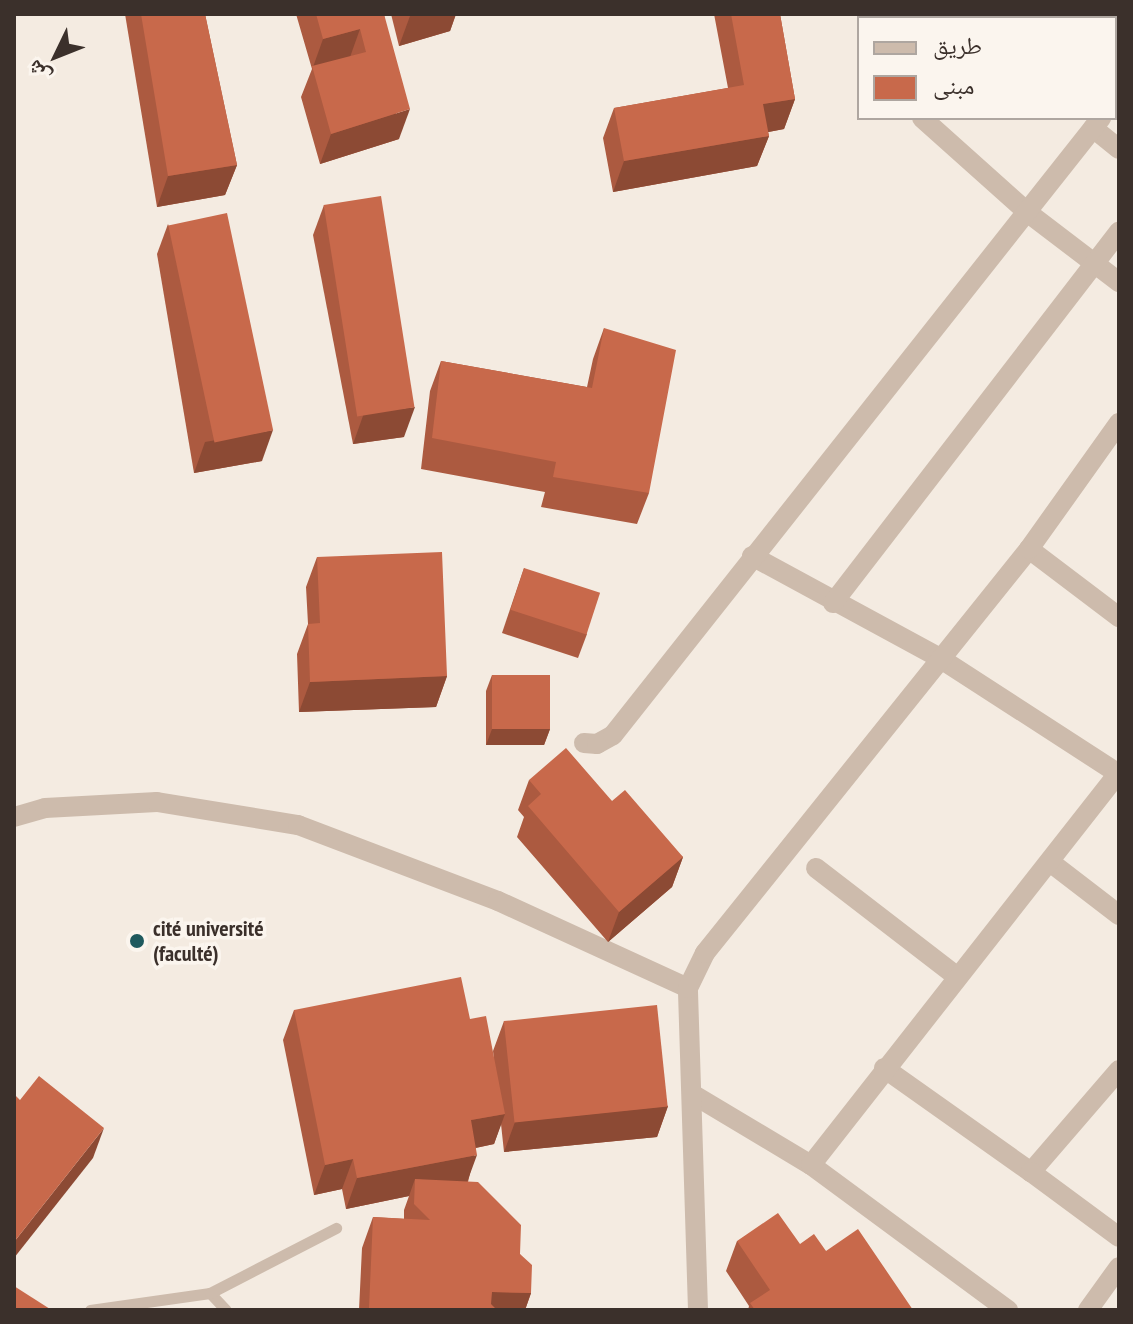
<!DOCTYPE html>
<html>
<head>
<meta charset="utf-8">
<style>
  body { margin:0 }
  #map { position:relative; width:1133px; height:1324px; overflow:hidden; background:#f4ebe1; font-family:"PT Sans Narrow","Noto Naskh Arabic",sans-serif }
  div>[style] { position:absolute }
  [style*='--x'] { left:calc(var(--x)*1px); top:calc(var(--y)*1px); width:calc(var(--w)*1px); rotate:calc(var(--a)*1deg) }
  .service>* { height:11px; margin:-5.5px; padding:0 5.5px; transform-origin:5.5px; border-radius:5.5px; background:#cdbbac }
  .minor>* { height:20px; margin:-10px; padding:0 10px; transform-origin:10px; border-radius:10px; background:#cdbbac }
  .wall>* { inset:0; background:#ac5a40 }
  .shaded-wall>* { inset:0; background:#8c4a34 }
  .building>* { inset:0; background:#c8694b; transform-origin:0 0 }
  .dots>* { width:22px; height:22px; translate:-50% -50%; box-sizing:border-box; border:4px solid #fbf5ee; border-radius:50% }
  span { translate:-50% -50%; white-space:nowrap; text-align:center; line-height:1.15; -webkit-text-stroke:7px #fbf5ee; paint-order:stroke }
  .poi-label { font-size:22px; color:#3b302b; font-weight:700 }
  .left { translate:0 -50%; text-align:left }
  .frame { position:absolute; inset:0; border:16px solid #3b302b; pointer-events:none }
  .legend { position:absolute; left:857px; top:16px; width:260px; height:104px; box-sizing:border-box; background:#fbf5ee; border:2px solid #aea6a0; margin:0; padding:10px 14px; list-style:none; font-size:24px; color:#3b302b }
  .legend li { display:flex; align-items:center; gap:16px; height:40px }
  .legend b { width:40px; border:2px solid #aea6a0 }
  .north { position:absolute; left:16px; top:16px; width:80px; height:80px; -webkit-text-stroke:6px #fbf5ee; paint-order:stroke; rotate:227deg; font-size:22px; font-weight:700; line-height:32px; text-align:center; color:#3b302b }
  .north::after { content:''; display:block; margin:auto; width:28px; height:36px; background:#3b302b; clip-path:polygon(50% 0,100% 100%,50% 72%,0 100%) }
</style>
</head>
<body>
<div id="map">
  <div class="service">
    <div style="--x:210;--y:1293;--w:23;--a:47"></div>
    <div style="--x:90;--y:1310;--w:121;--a:-8.1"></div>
    <div style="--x:210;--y:1293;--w:142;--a:-27.3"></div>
  </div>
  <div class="minor">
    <div style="--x:942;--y:18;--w:4;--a:-63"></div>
    <div style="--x:1115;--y:100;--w:6;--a:-51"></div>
    <div style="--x:922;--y:118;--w:141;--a:41.8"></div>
    <div style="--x:1027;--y:212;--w:116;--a:37.3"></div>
    <div style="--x:1093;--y:128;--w:33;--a:39"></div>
    <div style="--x:1029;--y:549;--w:113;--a:37.1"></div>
    <div style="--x:752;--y:556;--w:212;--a:28.5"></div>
    <div style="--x:938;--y:657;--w:216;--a:32.9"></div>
    <div style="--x:833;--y:603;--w:469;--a:-52.4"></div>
    <div style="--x:584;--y:743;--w:13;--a:4"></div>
    <div style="--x:597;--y:744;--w:18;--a:-29"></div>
    <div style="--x:613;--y:735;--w:787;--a:-51.66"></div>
    <div style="--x:14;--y:817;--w:32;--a:-16"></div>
    <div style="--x:45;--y:808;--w:112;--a:-3.1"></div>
    <div style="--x:157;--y:802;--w:143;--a:9.3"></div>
    <div style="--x:298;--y:825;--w:214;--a:20.8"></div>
    <div style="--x:498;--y:901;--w:209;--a:24.6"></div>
    <div style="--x:1050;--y:862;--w:87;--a:37.5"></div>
    <div style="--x:816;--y:868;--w:177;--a:37.6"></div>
    <div style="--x:884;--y:1068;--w:180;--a:35.3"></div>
    <div style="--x:1119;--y:1070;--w:135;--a:130.8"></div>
    <div style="--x:1031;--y:1172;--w:109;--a:36.5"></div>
    <div style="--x:694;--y:1095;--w:136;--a:30.9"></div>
    <div style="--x:811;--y:1165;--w:245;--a:36.4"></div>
    <div style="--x:811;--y:1165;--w:499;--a:-51.9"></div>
    <div style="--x:698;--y:1310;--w:322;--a:-91.8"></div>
    <div style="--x:688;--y:988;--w:39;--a:-64"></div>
    <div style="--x:705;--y:953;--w:518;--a:-51.27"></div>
    <div style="--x:1029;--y:549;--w:155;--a:-54.5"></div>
    <div style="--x:1088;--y:1310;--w:53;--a:-54.2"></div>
  </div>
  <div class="wall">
    <div style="clip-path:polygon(125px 14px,205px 14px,237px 165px,225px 195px,157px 207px)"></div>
    <div style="clip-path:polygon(296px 14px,384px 14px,399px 139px,320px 164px,301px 97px,312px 69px)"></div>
    <div style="clip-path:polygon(391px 14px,456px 14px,450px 31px,399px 46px)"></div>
    <div style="clip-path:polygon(714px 14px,780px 14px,795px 99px,784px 129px,768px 132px,769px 136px,757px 166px,613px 192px,603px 138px,614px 108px,728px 88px)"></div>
    <div style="clip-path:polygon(324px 205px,404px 437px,353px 444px,313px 235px)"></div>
    <div style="clip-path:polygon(168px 224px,262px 461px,194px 473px,157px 254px)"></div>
    <div style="clip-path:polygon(604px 328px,649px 493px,637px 524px,541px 507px,545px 492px,421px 469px,430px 391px,441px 361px,587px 387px,593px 359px)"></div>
    <div style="clip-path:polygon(317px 557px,447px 676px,436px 707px,299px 712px,297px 654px,308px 624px,306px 587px)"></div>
    <div style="clip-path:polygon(524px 568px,587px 634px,578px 658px,502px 633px)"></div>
    <div style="clip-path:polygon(492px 675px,550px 729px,544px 745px,486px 745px,486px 691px)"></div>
    <div style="clip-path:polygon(529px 780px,612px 801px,683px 857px,672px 887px,608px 942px,517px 837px,524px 817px,518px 810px)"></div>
    <div style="clip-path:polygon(294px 1010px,470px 1019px,494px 1060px,493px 1051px,504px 1021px,668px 1106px,657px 1137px,504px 1152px,501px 1124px,494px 1144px,476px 1148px,468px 1182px,520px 1254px,531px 1293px,525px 1310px,359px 1310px,362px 1248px,373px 1217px,404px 1219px,404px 1210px,409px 1196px,346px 1209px,342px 1189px,314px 1195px,283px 1040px)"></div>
    <div style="clip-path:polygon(737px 1241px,800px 1244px,826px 1251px,913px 1310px,748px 1310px,749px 1306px,726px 1271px)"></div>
  </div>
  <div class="shaded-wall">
    <div style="clip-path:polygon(416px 14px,456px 14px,450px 31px,399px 46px,410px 16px)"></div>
    <div style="clip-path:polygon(360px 29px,349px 60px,313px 67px,323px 39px)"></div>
    <div style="clip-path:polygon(795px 99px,784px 129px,752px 135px,763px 104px)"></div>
    <div style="clip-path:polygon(410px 109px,399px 139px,320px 164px,331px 134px)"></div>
    <div style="clip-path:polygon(769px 136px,757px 166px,613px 192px,624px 161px)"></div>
    <div style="clip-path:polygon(237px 165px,225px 195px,157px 207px,168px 176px)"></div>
    <div style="clip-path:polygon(415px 407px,404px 437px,353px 444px,364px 413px)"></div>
    <div style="clip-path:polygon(273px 430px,262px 461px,194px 473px,205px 442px)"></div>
    <div style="clip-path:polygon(447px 676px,436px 707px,299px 712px,310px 682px)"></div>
    <div style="clip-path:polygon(492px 729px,550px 729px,544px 745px,486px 745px)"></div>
    <div style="clip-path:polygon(683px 857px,672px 887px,608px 942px,619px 912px)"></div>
    <div style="clip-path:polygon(668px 1106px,657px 1137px,504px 1152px,515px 1122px)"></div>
    <div style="clip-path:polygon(505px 1114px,494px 1144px,460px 1151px,471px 1120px)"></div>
    <div style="clip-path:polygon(104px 1128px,93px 1158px,14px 1258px,14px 1242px)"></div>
    <div style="clip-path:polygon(477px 1155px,466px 1185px,415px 1179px,409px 1196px,346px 1209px,357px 1178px)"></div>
    <div style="clip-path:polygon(353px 1159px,342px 1189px,314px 1195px,325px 1165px)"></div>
    <div style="clip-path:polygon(492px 1292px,531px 1293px,525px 1310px,485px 1310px)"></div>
  </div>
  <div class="building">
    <div style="clip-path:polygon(141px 14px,205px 14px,237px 165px,168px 176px)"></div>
    <div style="clip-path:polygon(316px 14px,384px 14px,410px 109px,331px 134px,312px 66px,366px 52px,360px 29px,323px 39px)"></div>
    <div style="clip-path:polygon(731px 14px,780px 14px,795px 99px,763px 104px,769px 136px,624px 161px,614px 108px,744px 85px)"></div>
    <div style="left:381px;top:196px;width:214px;height:58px;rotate:81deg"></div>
    <div style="left:227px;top:213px;width:222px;height:60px;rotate:78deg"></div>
    <div style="clip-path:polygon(604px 328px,676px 350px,649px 493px,553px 477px,556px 462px,432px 438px,441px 361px,592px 388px)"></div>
    <div style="clip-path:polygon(442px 552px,447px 676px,310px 682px,308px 624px,320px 623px,317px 557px)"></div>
    <div style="left:524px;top:568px;width:80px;height:44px;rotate:18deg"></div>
    <div style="left:492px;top:675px;width:58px;height:54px"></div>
    <div style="clip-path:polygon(566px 748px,612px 801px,625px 790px,683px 857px,619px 912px,528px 806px,541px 794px,529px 780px)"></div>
    <div style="clip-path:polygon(461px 977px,470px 1019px,486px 1016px,505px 1114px,471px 1120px,477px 1155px,357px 1178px,353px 1159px,325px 1165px,294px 1010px)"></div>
    <div style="left:657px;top:1005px;width:102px;height:154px;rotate:84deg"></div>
    <div style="clip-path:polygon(39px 1076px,104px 1128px,14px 1242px,14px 1094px,20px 1100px)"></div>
    <div style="clip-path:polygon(415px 1179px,478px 1182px,521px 1225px,520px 1254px,532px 1265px,531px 1293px,492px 1292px,491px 1304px,497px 1310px,372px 1310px,369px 1308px,373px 1217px,430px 1220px,414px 1204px)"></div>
    <div style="clip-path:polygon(778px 1213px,800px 1244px,814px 1234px,826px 1251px,858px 1229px,913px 1310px,755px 1310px,750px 1303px,770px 1290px,737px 1241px)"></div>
    <div style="clip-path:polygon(14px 1286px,50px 1309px,50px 1310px,14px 1310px)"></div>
  </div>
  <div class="dots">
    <div style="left:137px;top:941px;background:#1f5a5e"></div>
  </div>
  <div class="poi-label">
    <span class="left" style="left:153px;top:941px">cité université<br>(faculté)</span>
  </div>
  <div class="frame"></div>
  <ul class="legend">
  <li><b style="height:10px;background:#cdbbac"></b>طريق</li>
  <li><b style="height:22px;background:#c8694b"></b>مبنى</li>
  </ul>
  <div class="north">ش</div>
</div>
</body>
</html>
